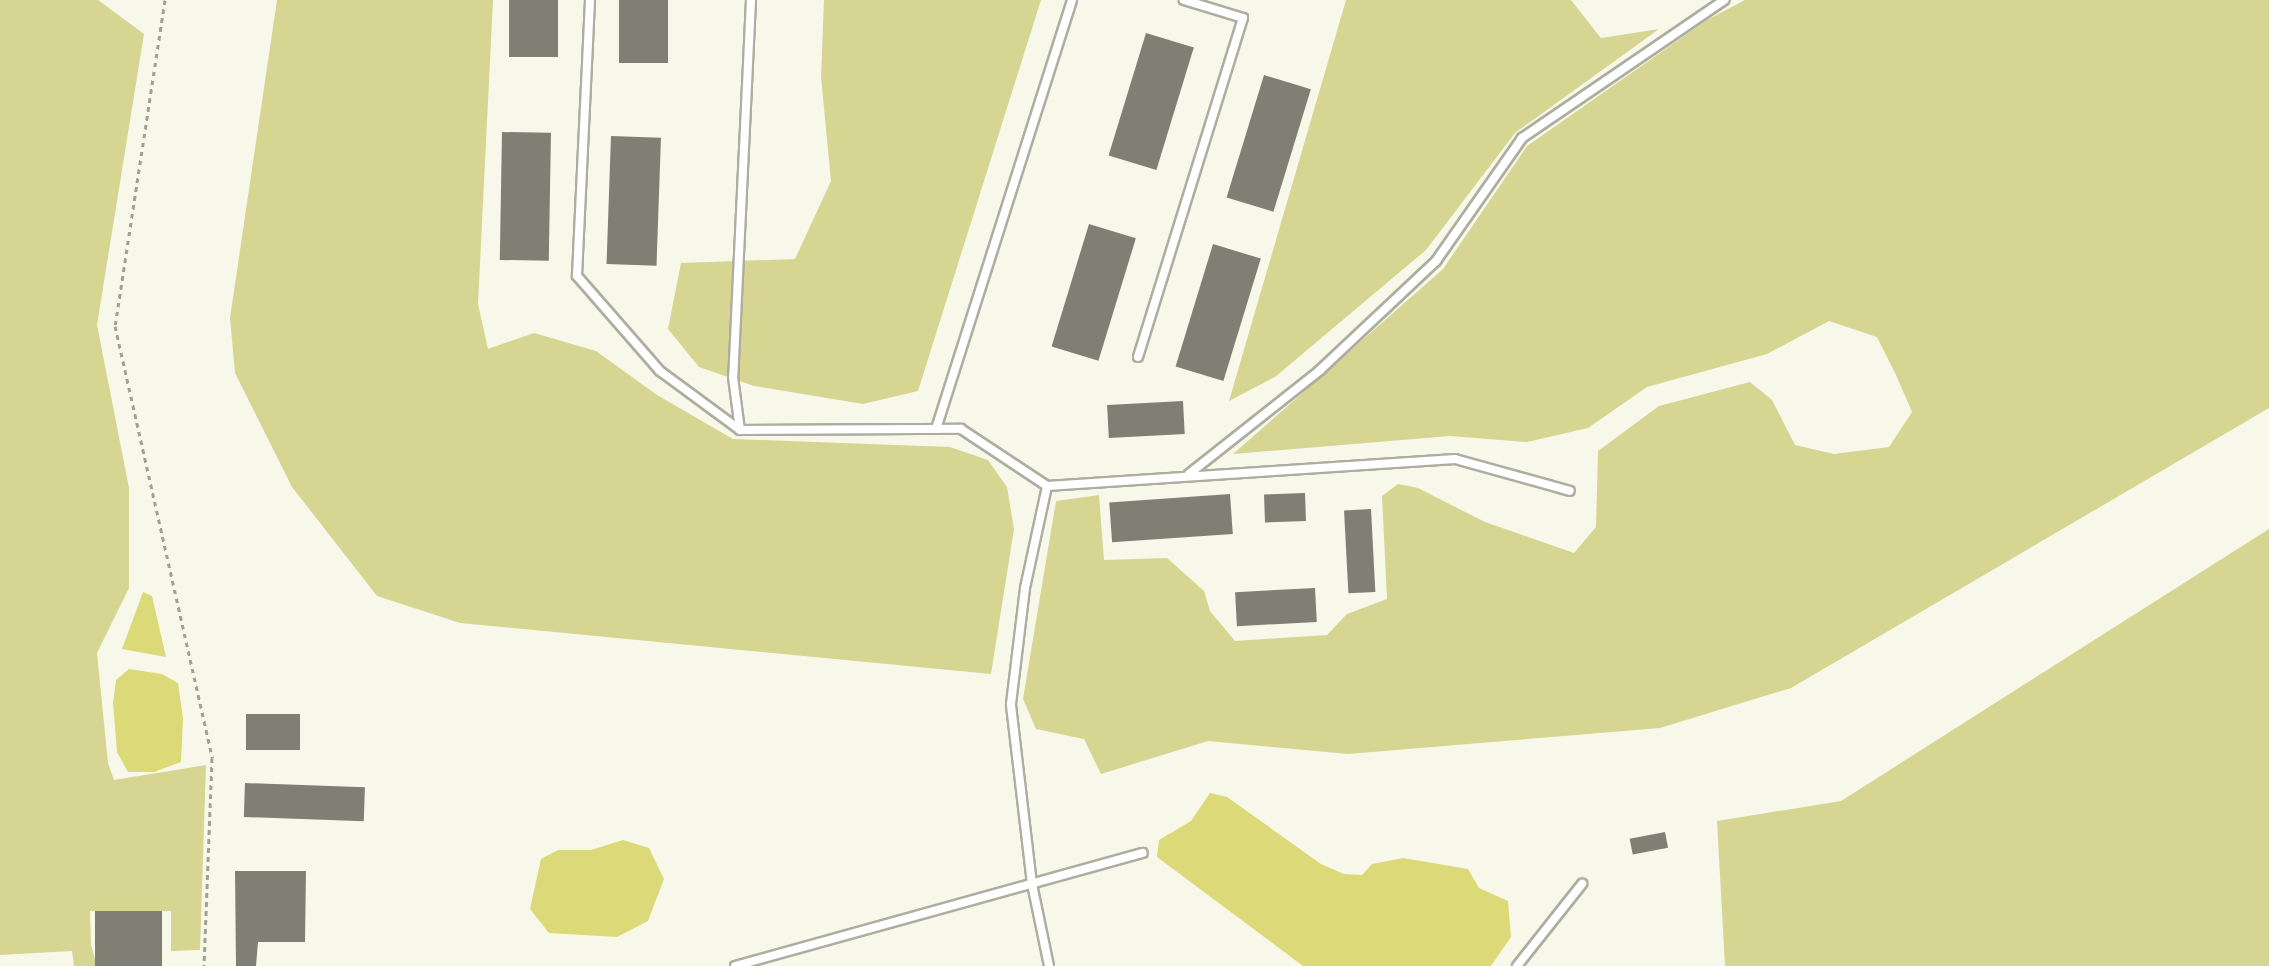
<!DOCTYPE html>
<html>
<head>
<meta charset="utf-8">
<style>
  body { margin:0 }
  #map { position:relative; width:2269px; height:966px; overflow:hidden; background:#f8f8ea; font-family:"Noto Sans",sans-serif }
  div>[style] { position:absolute }
  [style*='--x'] { left:calc(var(--x)*1px); top:calc(var(--y)*1px); width:calc(var(--w)*1px); rotate:calc(var(--a)*1deg) }
  .green>* { inset:0; background:#d6d592 }
  .water>* { inset:0; background:#dcd979 }
  .building>* { inset:0; background:#807f73; transform-origin:0 0 }
  .path>* { height:3px; margin-top:-1.5px; transform-origin:0; background:repeating-linear-gradient(90deg,#a0a095 0 4.5px,transparent 0 9px) }
  .roads { filter:drop-shadow(2px 0 #adada0) drop-shadow(-2px 0 #adada0) drop-shadow(0 2px #adada0) drop-shadow(0 -2px #adada0) }
  .lane>* { height:8px; margin:-4px; padding:0 4px; transform-origin:4px; border-radius:4px; background:#fff }
  span { translate:-50% -50%; white-space:nowrap; text-align:center; line-height:1.15; -webkit-text-stroke:6px #fff; paint-order:stroke }
</style>
</head>
<body>
<div id="map">
  <div class="green">
    <div style="clip-path:polygon(0 0,98px 0,144px 34px,97px 325px,129px 488px,129px 588px,97px 653px,108px 763px,114px 780px,206px 765px,200px 950px,171px 951px,171px 911px,90px 911px,91px 945px,97px 966px,74px 966px,72px 951px,0 955px)"></div>
    <div style="clip-path:polygon(277px 0,493px 0,478px 304px,488px 349px,534px 333px,596px 351px,657px 395px,733px 439px,950px 447px,988px 460px,1007px 487px,1014px 529px,991px 674px,460px 623px,377px 596px,292px 487px,235px 373px,230px 318px)"></div>
    <div style="clip-path:polygon(824px 0,1041px 0,918px 391px,863px 404px,754px 386px,699px 367px,668px 329px,681px 263px,795px 259px,831px 181px,821px 77px)"></div>
    <div style="clip-path:polygon(1346px 0,1571px 0,1601px 38px,1659px 29px,1515px 133px,1426px 250px,1275px 377px,1229px 401px)"></div>
    <div style="clip-path:polygon(1745px 0,2269px 0,2269px 408px,1791px 688px,1660px 728px,1348px 754px,1208px 741px,1101px 774px,1084px 739px,1036px 729px,1023px 699px,1056px 501px,1099px 495px,1104px 560px,1167px 558px,1204px 591px,1210px 611px,1235px 641px,1327px 635px,1347px 614px,1387px 599px,1382px 496px,1398px 484px,1418px 488px,1485px 522px,1574px 553px,1596px 527px,1598px 451px,1659px 406px,1750px 382px,1772px 400px,1795px 445px,1834px 454px,1889px 447px,1912px 412px,1896px 375px,1877px 337px,1829px 321px,1767px 354px,1647px 387px,1588px 428px,1527px 442px,1450px 436px,1233px 454px,1443px 269px,1527px 146px,1707px 20px)"></div>
    <div style="clip-path:polygon(2269px 529px,2269px 966px,1725px 966px,1717px 821px,1841px 801px)"></div>
  </div>
  <div class="water">
    <div style="clip-path:polygon(143px 592px,152px 596px,166px 657px,122px 649px)"></div>
    <div style="clip-path:polygon(129px 669px,162px 674px,178px 683px,183px 718px,181px 762px,154px 772px,128px 772px,117px 752px,113px 703px,116px 680px)"></div>
    <div style="clip-path:polygon(1210px 793px,1227px 797px,1321px 864px,1344px 874px,1362px 875px,1372px 864px,1403px 858px,1468px 869px,1479px 888px,1508px 901px,1511px 937px,1491px 966px,1303px 966px,1157px 857px,1159px 840px,1191px 821px)"></div>
    <div style="clip-path:polygon(623px 840px,649px 848px,664px 879px,648px 921px,617px 937px,549px 933px,530px 909px,541px 859px,558px 850px,591px 850px)"></div>
  </div>
  <div class="building">
    <div style="left:509px;top:0;width:49px;height:57px"></div>
    <div style="left:619px;top:0;width:49px;height:63px"></div>
    <div style="left:1146px;top:33px;width:50px;height:128px;rotate:17deg"></div>
    <div style="left:1264px;top:75px;width:49px;height:128px;rotate:17deg"></div>
    <div style="left:502px;top:132px;width:49px;height:128px;rotate:1deg"></div>
    <div style="left:611px;top:136px;width:50px;height:128px;rotate:2deg"></div>
    <div style="left:1089px;top:224px;width:49px;height:128px;rotate:17deg"></div>
    <div style="left:1213px;top:244px;width:50px;height:128px;rotate:17deg"></div>
    <div style="left:1183px;top:401px;width:33px;height:76px;rotate:87deg"></div>
    <div style="left:1305px;top:493px;width:28px;height:41px;rotate:88deg"></div>
    <div style="left:1230px;top:494px;width:40px;height:121px;rotate:86deg"></div>
    <div style="left:1371px;top:509px;width:83px;height:27px;rotate:87deg"></div>
    <div style="left:1315px;top:588px;width:34px;height:80px;rotate:87deg"></div>
    <div style="left:246px;top:714px;width:54px;height:36px"></div>
    <div style="left:245px;top:783px;width:120px;height:34px;rotate:2deg"></div>
    <div style="left:1665px;top:832px;width:16px;height:36px;rotate:79deg"></div>
    <div style="clip-path:polygon(235px 871px,306px 871px,305px 942px,258px 942px,256px 966px,236px 966px)"></div>
    <div style="left:95px;top:911px;width:67px;height:55px"></div>
  </div>
  <div class="path">
    <div style="--x:165;--y:0;--w:330;--a:98.7"></div>
    <div style="--x:115;--y:326;--w:443;--a:77.3"></div>
    <div style="--x:212;--y:758;--w:208;--a:92.2"></div>
  </div>
  <div class="roads">
    <div class="lane">
      <div style="--x:590;--y:0;--w:276;--a:92.7"></div>
      <div style="--x:577;--y:276;--w:126;--a:48.9"></div>
      <div style="--x:660;--y:371;--w:99;--a:36.4"></div>
      <div style="--x:751;--y:0;--w:377;--a:92.7"></div>
      <div style="--x:733;--y:377;--w:53;--a:82.5"></div>
      <div style="--x:740;--y:430;--w:221;--a:-0.3"></div>
      <div style="--x:961;--y:429;--w:103;--a:33.5"></div>
      <div style="--x:1138;--y:357;--w:355;--a:-72.8"></div>
      <div style="--x:1243;--y:18;--w:62;--a:-163"></div>
      <div style="--x:936;--y:429;--w:450;--a:-72.4"></div>
      <div style="--x:1189;--y:474;--w:167;--a:-38.4"></div>
      <div style="--x:1320;--y:370;--w:159;--a:-43.2"></div>
      <div style="--x:1436;--y:261;--w:150;--a:-55"></div>
      <div style="--x:1522;--y:138;--w:245;--a:-34.3"></div>
      <div style="--x:735;--y:966;--w:423;--a:-15.5"></div>
      <div style="--x:1049;--y:966;--w:84;--a:-101.7"></div>
      <div style="--x:1032;--y:884;--w:181;--a:-96.7"></div>
      <div style="--x:1011;--y:704;--w:117;--a:-83.1"></div>
      <div style="--x:1025;--y:588;--w:104;--a:-77.8"></div>
      <div style="--x:1047;--y:486;--w:409;--a:-3.8"></div>
      <div style="--x:1455;--y:459;--w:119;--a:15.5"></div>
      <div style="--x:1517;--y:966;--w:105;--a:-51.6"></div>
    </div>
  </div>
</div>
</body>
</html>
